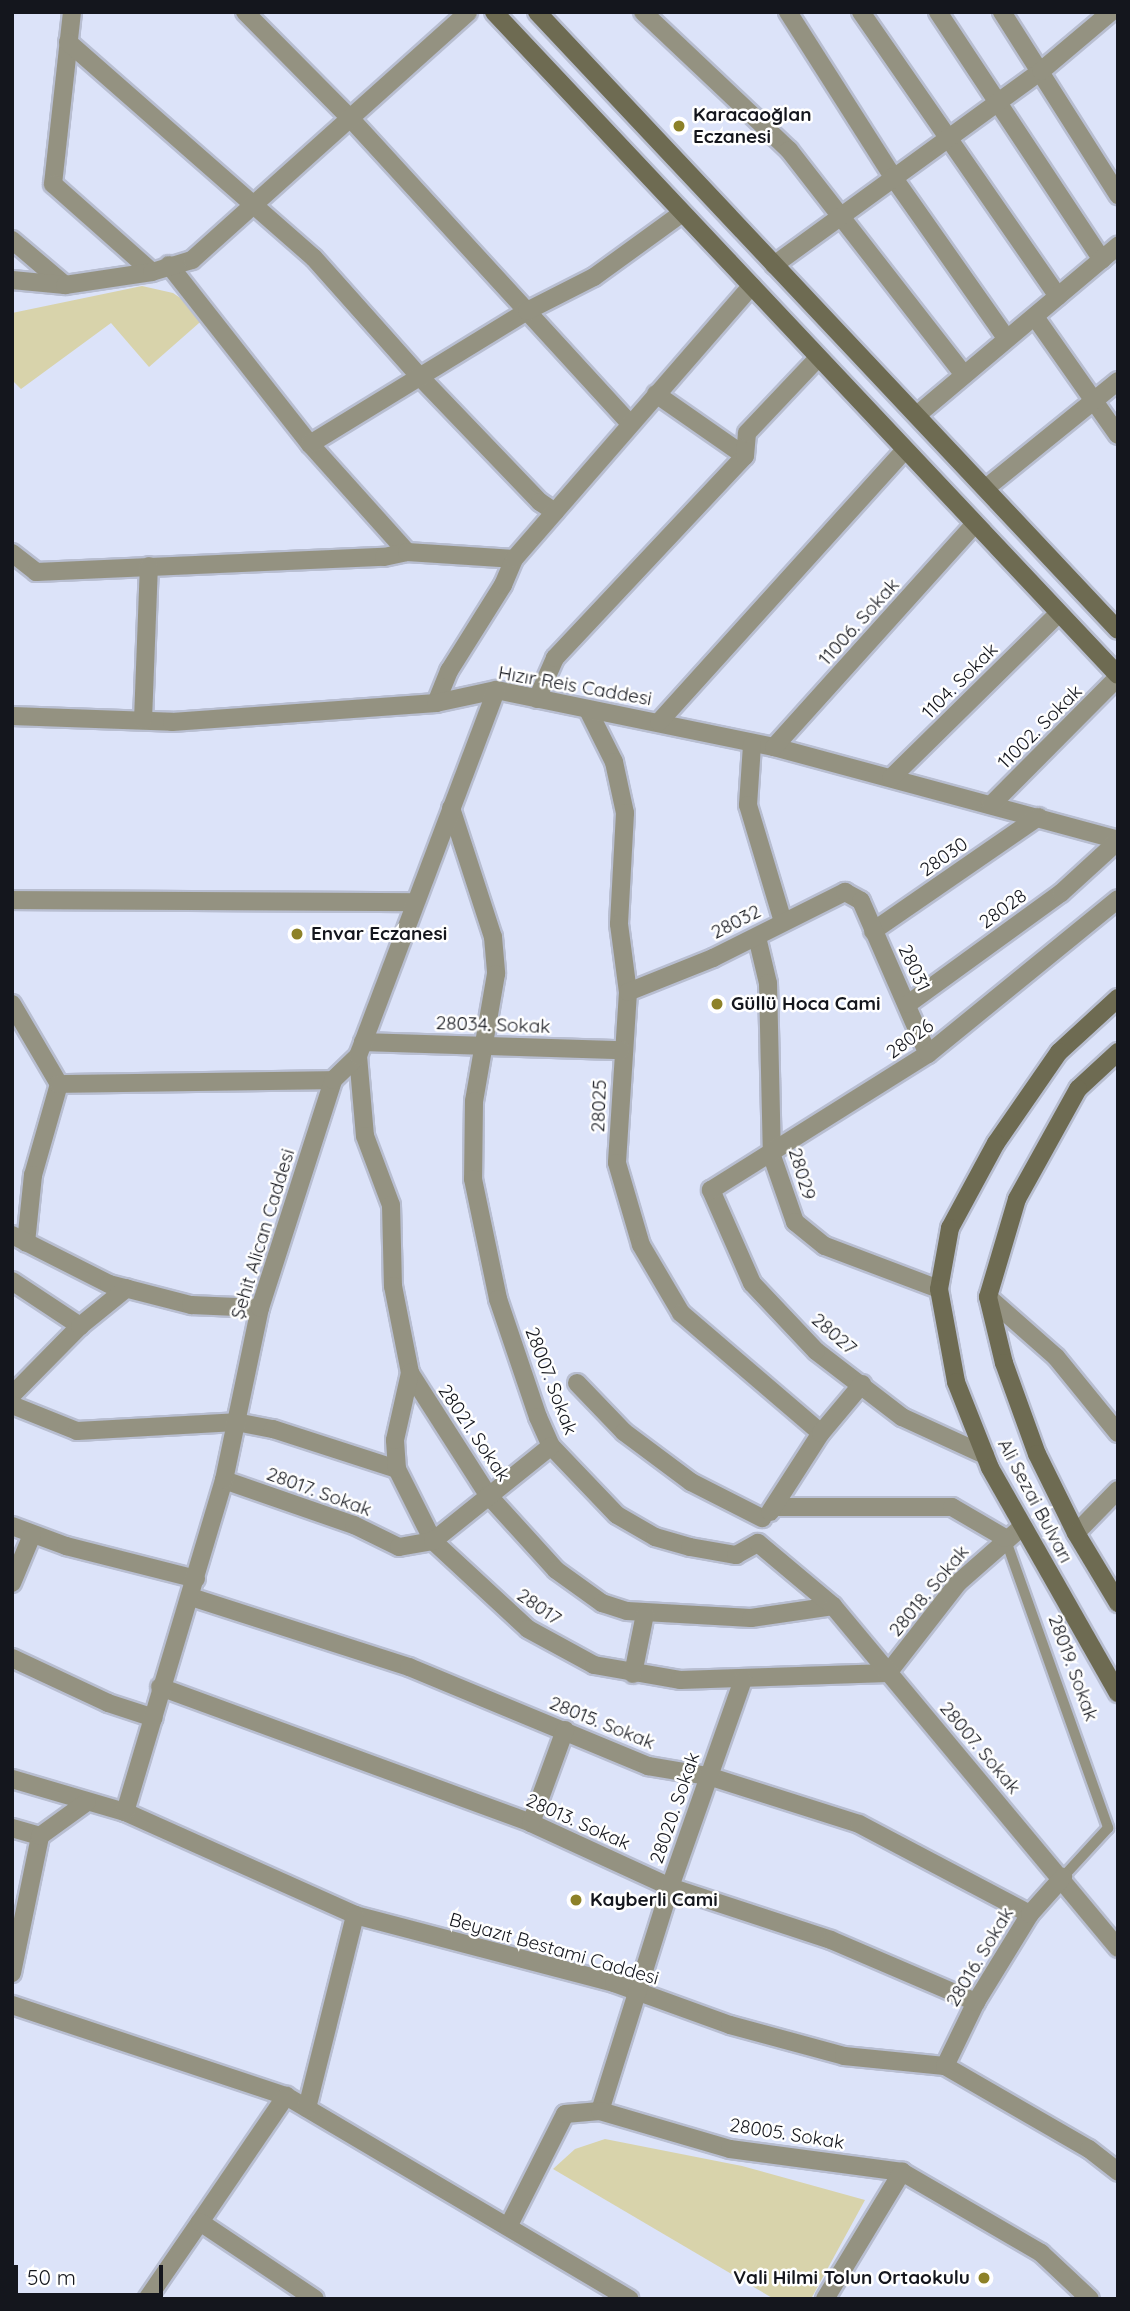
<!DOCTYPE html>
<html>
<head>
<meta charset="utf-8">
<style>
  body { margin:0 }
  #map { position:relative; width:1130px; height:2311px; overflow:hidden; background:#dce3f9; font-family:Quicksand,sans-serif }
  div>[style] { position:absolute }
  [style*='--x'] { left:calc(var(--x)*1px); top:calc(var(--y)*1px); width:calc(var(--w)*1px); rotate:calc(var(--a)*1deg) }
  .green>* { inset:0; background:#d8d3ab }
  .roads { filter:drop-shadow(2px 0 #b8bed1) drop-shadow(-2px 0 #b8bed1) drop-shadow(0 2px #b8bed1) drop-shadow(0 -2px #b8bed1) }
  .lane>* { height:10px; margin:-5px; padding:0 5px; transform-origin:5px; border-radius:5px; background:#949281 }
  .street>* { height:18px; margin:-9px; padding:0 9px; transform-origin:9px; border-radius:9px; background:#949281 }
  .secondary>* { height:18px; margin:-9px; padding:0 9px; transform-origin:9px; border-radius:9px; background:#6e6b52 }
  .dots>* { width:19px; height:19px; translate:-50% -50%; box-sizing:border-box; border:4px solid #fff; border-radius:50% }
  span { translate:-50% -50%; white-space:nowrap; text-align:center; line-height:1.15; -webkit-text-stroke:5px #fff; paint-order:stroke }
  .poi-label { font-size:19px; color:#14161d; font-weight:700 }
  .left { translate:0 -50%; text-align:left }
  .right { translate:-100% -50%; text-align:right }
  .street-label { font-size:19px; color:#14161d }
  .frame { position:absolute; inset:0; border:14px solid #14161d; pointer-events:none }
  .scale { position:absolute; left:14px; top:2265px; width:149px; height:32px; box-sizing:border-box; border:4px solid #14161d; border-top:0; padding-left:9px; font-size:21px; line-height:24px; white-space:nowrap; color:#14161d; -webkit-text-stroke:5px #fff; paint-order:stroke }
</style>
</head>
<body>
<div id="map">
  <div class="green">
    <div style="clip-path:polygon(142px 286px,173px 293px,207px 316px,149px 367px,111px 323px,21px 389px,12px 380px,12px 313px)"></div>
    <div style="clip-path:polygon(605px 2139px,742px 2166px,865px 2200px,811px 2299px,774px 2299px,553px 2169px,575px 2149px)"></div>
  </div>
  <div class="roads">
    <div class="lane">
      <div style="--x:1005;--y:1538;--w:308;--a:70.4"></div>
      <div style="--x:1108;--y:1828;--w:67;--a:132.6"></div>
    </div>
    <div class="street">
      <div style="--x:72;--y:12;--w:173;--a:96.3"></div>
      <div style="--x:53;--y:184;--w:132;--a:41.6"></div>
      <div style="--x:245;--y:12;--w:149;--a:45.3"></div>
      <div style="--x:350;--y:118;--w:415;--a:47.5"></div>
      <div style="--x:643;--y:12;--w:201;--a:43.4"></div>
      <div style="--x:789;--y:150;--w:285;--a:52.1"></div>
      <div style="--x:788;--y:12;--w:196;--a:57.5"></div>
      <div style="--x:893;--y:177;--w:198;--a:54.9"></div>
      <div style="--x:861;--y:12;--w:346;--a:55.3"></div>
      <div style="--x:938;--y:12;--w:297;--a:56.5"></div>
      <div style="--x:1002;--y:12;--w:217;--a:57.6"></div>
      <div style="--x:68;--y:42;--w:327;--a:41.3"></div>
      <div style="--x:314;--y:258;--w:161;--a:48.3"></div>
      <div style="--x:421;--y:378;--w:172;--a:46.2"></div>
      <div style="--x:540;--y:502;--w:18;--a:34"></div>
      <div style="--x:12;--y:240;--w:70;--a:40.3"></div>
      <div style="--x:169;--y:265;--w:228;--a:51.8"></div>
      <div style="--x:310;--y:444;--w:145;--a:48.1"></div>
      <div style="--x:774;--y:265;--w:330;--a:-36"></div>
      <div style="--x:1041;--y:71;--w:92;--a:-40.1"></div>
      <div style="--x:12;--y:280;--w:53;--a:5.4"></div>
      <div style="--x:65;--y:285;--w:88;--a:-8.5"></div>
      <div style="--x:152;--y:272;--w:42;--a:-16.7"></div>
      <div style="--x:192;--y:260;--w:371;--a:-41.9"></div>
      <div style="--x:1035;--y:317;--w:144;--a:54.9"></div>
      <div style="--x:656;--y:394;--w:108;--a:34.9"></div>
      <div style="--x:917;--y:415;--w:263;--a:-40.1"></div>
      <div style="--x:310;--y:444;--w:255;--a:-31.5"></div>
      <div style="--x:527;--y:311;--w:75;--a:-26.9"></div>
      <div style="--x:594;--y:277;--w:109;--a:-36"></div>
      <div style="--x:986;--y:488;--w:170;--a:-39"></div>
      <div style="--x:12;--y:553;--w:31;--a:38"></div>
      <div style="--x:36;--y:572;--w:348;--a:-2.5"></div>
      <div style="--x:384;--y:557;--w:24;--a:-12"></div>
      <div style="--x:407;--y:552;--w:107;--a:3.7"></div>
      <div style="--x:537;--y:699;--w:45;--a:-66.3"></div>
      <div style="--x:555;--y:658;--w:277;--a:-46.8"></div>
      <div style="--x:745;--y:456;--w:23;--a:-85"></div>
      <div style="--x:747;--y:433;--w:103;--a:-46.6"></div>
      <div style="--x:436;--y:703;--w:35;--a:-68"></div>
      <div style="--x:449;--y:671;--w:102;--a:-57.9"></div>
      <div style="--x:503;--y:585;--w:28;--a:-67"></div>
      <div style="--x:514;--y:559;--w:362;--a:-49"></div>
      <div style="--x:588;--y:710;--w:58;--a:63.4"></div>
      <div style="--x:614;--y:762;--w:52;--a:77.8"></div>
      <div style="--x:625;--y:813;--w:111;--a:93.1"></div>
      <div style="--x:619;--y:924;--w:69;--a:82.5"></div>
      <div style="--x:628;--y:992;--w:171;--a:93.7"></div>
      <div style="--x:617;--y:1163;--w:85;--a:73.7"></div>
      <div style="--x:641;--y:1245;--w:79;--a:59.5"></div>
      <div style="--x:681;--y:1313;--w:184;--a:40.6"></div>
      <div style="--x:12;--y:716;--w:160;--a:2.1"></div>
      <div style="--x:172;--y:722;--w:265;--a:-4.1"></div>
      <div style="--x:436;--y:703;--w:61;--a:-12.2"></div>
      <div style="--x:496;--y:690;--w:284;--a:11.6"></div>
      <div style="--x:774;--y:747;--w:356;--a:15.1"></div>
      <div style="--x:143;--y:720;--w:154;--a:-87.8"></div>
      <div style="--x:659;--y:722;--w:367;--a:-47.9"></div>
      <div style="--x:752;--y:745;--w:60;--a:93.8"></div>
      <div style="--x:748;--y:805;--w:122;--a:73.3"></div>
      <div style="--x:774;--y:747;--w:300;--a:-48"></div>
      <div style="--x:891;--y:778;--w:234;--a:-44.5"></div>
      <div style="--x:991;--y:805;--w:180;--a:-45.2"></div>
      <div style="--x:451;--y:808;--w:136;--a:72"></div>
      <div style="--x:493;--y:937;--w:37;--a:85"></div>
      <div style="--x:496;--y:974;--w:129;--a:99.8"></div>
      <div style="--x:474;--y:1101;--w:78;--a:90.7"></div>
      <div style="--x:473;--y:1179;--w:123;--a:78.2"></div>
      <div style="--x:498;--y:1299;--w:125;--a:71.3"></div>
      <div style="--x:538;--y:1417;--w:32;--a:66"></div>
      <div style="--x:551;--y:1446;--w:95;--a:46.3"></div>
      <div style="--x:617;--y:1515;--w:44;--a:30.1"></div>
      <div style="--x:655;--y:1537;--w:36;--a:16"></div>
      <div style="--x:690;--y:1547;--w:47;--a:9.9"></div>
      <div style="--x:736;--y:1555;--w:25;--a:-29"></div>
      <div style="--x:12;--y:900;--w:403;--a:0.3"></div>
      <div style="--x:873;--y:931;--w:201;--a:-34.6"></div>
      <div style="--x:757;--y:937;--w:47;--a:76.6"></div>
      <div style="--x:768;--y:983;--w:173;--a:88.7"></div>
      <div style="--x:772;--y:1156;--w:70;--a:70.8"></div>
      <div style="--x:795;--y:1222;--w:38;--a:39"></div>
      <div style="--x:825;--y:1246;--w:122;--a:20.7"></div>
      <div style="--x:628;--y:992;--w:92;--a:-21.8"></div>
      <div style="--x:713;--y:958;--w:148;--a:-26.6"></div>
      <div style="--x:845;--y:892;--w:18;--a:29"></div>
      <div style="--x:861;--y:901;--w:167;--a:66.4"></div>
      <div style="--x:12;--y:1004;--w:93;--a:59.6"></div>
      <div style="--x:59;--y:1084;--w:95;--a:105.9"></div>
      <div style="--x:33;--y:1175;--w:68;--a:95.9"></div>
      <div style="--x:908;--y:1004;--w:189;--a:-36"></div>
      <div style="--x:1061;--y:893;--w:77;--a:-42.4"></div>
      <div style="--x:363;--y:1042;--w:258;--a:1.8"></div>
      <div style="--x:358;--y:1056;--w:80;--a:85"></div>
      <div style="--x:365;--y:1136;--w:74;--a:69.4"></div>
      <div style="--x:391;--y:1205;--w:81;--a:88.6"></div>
      <div style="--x:393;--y:1286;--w:89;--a:78.9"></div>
      <div style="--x:410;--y:1373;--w:145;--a:57.4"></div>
      <div style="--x:488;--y:1495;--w:101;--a:47.8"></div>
      <div style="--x:556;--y:1570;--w:57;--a:35.7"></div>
      <div style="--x:602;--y:1603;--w:26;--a:18"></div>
      <div style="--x:627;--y:1611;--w:124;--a:3.2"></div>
      <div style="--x:751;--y:1618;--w:83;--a:-8.3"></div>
      <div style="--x:59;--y:1084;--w:274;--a:-0.8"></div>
      <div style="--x:12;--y:1235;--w:109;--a:26.8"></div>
      <div style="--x:109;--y:1284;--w:85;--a:14.4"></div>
      <div style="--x:191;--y:1305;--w:69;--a:2.5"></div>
      <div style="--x:12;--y:1281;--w:82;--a:33.5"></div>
      <div style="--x:988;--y:1297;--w:91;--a:41.4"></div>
      <div style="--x:1056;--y:1357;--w:98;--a:50.8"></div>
      <div style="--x:577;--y:1383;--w:68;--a:46.2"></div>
      <div style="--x:624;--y:1432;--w:84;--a:36.7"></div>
      <div style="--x:691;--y:1482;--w:80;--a:26.9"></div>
      <div style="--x:12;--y:1395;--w:97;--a:-45.4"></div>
      <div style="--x:80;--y:1326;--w:60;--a:-39"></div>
      <div style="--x:12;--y:1405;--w:70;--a:21.8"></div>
      <div style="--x:77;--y:1431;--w:159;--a:-3.2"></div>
      <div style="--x:236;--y:1422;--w:38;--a:11"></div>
      <div style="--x:273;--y:1429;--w:130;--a:17.9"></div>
      <div style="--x:397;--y:1469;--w:80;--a:63.4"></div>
      <div style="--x:433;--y:1541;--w:129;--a:42.8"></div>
      <div style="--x:528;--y:1629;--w:75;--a:28.6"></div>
      <div style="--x:594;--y:1665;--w:87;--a:9.9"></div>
      <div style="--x:680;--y:1680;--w:208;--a:-1.9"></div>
      <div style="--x:888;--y:1673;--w:114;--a:-52.1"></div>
      <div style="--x:958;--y:1583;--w:86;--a:-41.2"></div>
      <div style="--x:985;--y:1455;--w:91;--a:-155.4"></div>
      <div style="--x:902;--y:1417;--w:108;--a:-142.5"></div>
      <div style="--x:816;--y:1351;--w:93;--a:-133.3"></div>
      <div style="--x:752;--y:1283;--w:102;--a:-113.8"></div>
      <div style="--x:711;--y:1190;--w:256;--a:-32.1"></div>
      <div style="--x:928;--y:1054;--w:245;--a:-39.2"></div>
      <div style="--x:397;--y:1469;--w:29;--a:-94"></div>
      <div style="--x:395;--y:1440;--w:69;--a:-77.4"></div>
      <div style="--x:224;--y:1480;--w:138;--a:19.1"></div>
      <div style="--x:354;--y:1525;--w:50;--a:26.1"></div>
      <div style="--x:399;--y:1547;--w:35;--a:-10"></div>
      <div style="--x:433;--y:1541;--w:151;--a:-38.8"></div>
      <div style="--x:777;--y:1507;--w:175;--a:0"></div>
      <div style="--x:952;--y:1507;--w:61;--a:30.3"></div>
      <div style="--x:770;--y:1512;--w:94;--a:-57.2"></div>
      <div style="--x:821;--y:1433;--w:64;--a:-50.1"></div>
      <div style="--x:12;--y:1526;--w:58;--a:20.3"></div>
      <div style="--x:66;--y:1546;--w:134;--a:14.2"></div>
      <div style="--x:1076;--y:1533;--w:60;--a:-45.7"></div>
      <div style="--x:758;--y:1543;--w:98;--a:40"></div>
      <div style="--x:833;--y:1606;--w:445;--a:50.2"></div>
      <div style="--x:12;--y:1583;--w:52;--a:-67.4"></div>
      <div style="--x:191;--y:1597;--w:229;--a:17.8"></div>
      <div style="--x:409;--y:1667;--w:259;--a:22.5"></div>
      <div style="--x:648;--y:1766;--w:61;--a:9.5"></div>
      <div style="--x:708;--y:1776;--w:158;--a:17.6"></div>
      <div style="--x:859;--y:1824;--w:193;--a:27.8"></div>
      <div style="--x:12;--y:1658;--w:106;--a:25.1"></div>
      <div style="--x:108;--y:1703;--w:48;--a:18.1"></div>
      <div style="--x:633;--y:1674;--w:61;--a:-78.7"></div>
      <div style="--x:160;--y:1687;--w:395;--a:20.1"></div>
      <div style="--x:531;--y:1823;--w:153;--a:24.7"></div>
      <div style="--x:670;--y:1887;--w:169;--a:18.2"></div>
      <div style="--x:831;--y:1940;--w:158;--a:23.2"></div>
      <div style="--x:12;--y:1779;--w:118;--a:16.3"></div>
      <div style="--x:125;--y:1812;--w:252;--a:24.1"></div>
      <div style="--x:355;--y:1915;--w:268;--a:14.7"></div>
      <div style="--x:614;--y:1983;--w:123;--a:19.9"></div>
      <div style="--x:730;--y:2025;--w:118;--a:15.2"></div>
      <div style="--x:844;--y:2056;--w:101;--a:5.7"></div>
      <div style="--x:945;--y:2066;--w:166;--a:30"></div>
      <div style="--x:1089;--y:2149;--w:37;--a:38"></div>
      <div style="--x:125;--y:1812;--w:346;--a:-73.4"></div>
      <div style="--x:224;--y:1480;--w:176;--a:-78.2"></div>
      <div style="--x:260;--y:1308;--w:239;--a:-72.2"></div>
      <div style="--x:333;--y:1080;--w:35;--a:-44"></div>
      <div style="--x:358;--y:1056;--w:391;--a:-69.3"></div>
      <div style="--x:531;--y:1823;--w:99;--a:-69.9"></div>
      <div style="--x:12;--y:1828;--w:29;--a:16"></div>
      <div style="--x:12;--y:1973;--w:140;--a:-78.4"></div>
      <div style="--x:40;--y:1836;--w:58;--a:-35.9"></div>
      <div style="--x:12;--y:2005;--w:289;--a:18.4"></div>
      <div style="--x:286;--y:2096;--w:399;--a:30.6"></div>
      <div style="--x:945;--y:2066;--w:71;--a:-64.2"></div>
      <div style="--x:976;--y:2002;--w:103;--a:-58.5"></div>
      <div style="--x:1030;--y:1914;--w:50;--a:-48.3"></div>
      <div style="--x:307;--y:2108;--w:199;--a:-76"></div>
      <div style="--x:600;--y:2111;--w:235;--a:-72.6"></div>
      <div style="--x:670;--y:1887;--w:219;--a:-70.6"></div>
      <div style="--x:200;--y:2222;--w:153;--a:-55.7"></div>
      <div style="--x:509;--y:2225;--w:124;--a:-63.2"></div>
      <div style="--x:565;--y:2114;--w:35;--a:-5"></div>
      <div style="--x:600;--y:2111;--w:135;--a:16.3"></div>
      <div style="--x:730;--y:2149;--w:174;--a:7.6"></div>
      <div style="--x:902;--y:2172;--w:161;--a:30.2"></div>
      <div style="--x:1041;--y:2253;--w:67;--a:43.2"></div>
      <div style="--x:147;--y:2299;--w:93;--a:-55.5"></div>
      <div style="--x:200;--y:2222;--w:138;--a:33.8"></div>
      <div style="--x:825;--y:2299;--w:149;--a:-58.8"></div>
    </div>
    <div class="secondary">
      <div style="--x:494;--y:12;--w:910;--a:46.74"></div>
      <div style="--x:537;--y:12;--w:848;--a:46.77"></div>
      <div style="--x:1118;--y:998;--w:80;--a:137.5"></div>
      <div style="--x:1059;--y:1052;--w:111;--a:124.7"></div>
      <div style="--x:996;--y:1143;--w:97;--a:118.4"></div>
      <div style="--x:950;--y:1228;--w:62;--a:100.2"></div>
      <div style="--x:939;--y:1289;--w:95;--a:79.6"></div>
      <div style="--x:956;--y:1382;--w:92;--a:68.4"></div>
      <div style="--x:990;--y:1468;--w:259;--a:60.4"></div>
      <div style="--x:1118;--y:1052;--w:54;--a:137.2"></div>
      <div style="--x:1078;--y:1089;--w:126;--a:119"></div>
      <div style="--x:1017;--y:1199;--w:102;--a:106.5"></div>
      <div style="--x:988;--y:1297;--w:68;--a:76.4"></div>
      <div style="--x:1004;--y:1363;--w:97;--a:70.1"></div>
      <div style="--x:1037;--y:1454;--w:88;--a:63.7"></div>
      <div style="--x:1076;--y:1533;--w:82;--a:59"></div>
    </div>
  </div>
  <div class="dots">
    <div style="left:679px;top:126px;background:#8d8128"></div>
    <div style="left:297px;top:934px;background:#8d8128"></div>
    <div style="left:717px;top:1004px;background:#8d8128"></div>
    <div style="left:576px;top:1900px;background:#8d8128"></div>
    <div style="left:984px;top:2278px;background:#8d8128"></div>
  </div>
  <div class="poi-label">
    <span class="left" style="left:693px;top:126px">Karacaoğlan<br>Eczanesi</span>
    <span class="left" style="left:311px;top:934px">Envar Eczanesi</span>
    <span class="left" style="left:731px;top:1004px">Güllü Hoca Cami</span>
    <span class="left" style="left:590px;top:1900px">Kayberli Cami</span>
    <span class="right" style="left:970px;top:2278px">Vali Hilmi Tolun Ortaokulu</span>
  </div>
  <div class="street-label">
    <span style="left:859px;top:622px;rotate:-48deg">11006. Sokak</span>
    <span style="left:960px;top:681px;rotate:-45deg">1104. Sokak</span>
    <span style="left:575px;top:686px;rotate:10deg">Hızır Reis Caddesi</span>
    <span style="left:1040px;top:727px;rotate:-45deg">11002. Sokak</span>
    <span style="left:944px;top:857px;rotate:-35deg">28030</span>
    <span style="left:1003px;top:909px;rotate:-36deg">28028</span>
    <span style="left:736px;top:922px;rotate:-27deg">28032</span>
    <span style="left:914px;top:968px;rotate:65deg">28031</span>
    <span style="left:493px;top:1025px;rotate:2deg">28034. Sokak</span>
    <span style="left:910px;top:1039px;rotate:-36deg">28026</span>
    <span style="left:599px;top:1106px;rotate:-88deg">28025</span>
    <span style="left:802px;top:1174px;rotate:73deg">28029</span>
    <span style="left:263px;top:1234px;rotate:-73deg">Şehit Alican Caddesi</span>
    <span style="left:834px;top:1334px;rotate:41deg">28027</span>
    <span style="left:551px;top:1381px;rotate:69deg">28007. Sokak</span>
    <span style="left:474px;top:1433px;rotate:56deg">28021. Sokak</span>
    <span style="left:319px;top:1492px;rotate:20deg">28017. Sokak</span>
    <span style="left:1035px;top:1501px;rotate:62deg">Ali Sezai Bulvarı</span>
    <span style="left:929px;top:1591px;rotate:-50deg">28018. Sokak</span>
    <span style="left:539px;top:1607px;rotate:35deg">28017</span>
    <span style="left:1073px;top:1668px;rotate:70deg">28019. Sokak</span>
    <span style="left:602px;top:1723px;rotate:22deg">28015. Sokak</span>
    <span style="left:980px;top:1748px;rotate:50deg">28007. Sokak</span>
    <span style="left:675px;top:1808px;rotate:-71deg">28020. Sokak</span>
    <span style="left:578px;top:1822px;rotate:24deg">28013. Sokak</span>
    <span style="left:554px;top:1949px;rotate:16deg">Beyazıt Bestami Caddesi</span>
    <span style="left:980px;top:1957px;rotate:-59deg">28016. Sokak</span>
    <span style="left:787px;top:2134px;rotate:9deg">28005. Sokak</span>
  </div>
  <div class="frame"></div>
  <div class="scale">50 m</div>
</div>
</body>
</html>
